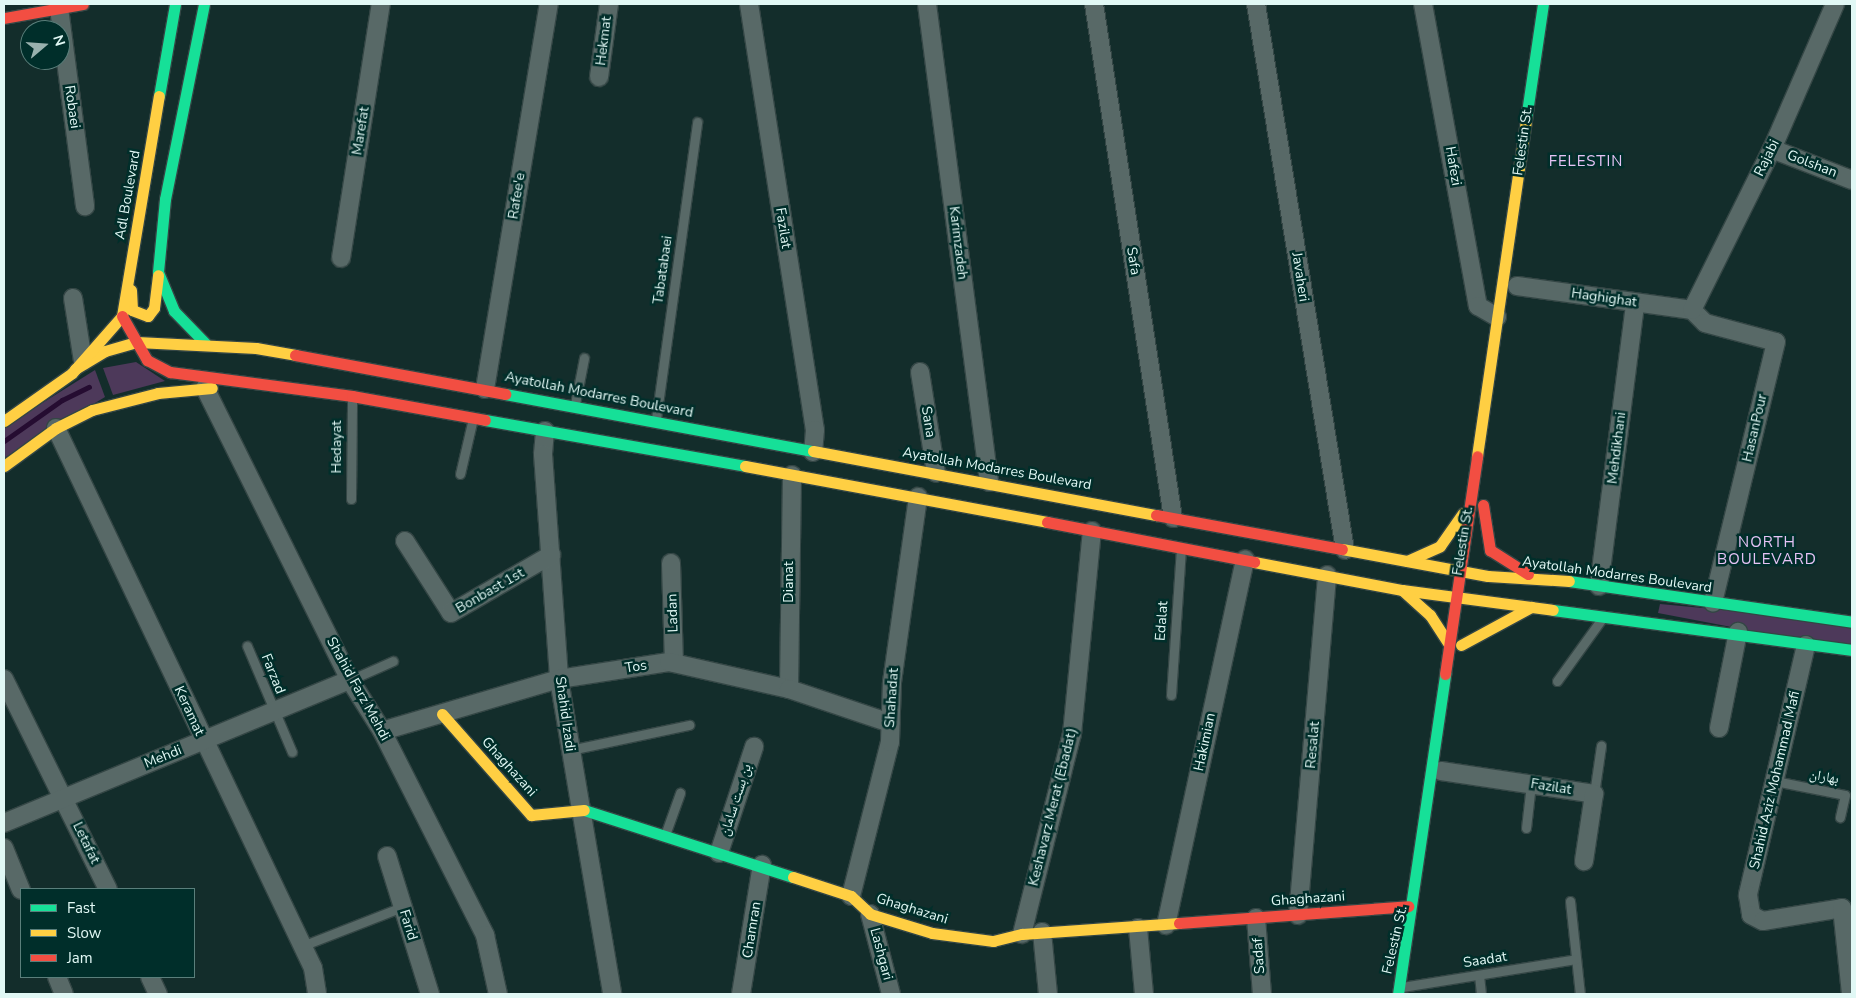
<!DOCTYPE html>
<html>
<head>
<meta charset="utf-8">
<style>
  body { margin:0 }
  #map { position:relative; width:1856px; height:998px; overflow:hidden; background:#132d2b; font-family:"Nunito Sans","Noto Naskh Arabic",sans-serif }
  div>[style] { position:absolute }
  [style*='--x'] { left:calc(var(--x)*1px); top:calc(var(--y)*1px); width:calc(var(--w)*1px); rotate:calc(var(--a)*1deg) }
  .green>* { inset:0; background:#4d395a }
  .stream>* { height:5px; margin:-2.5px; padding:0 2.5px; transform-origin:2.5px; border-radius:2.5px; background:#250c31 }
  .roads { filter:drop-shadow(1px 0 #344645) drop-shadow(-1px 0 #344645) drop-shadow(0 1px #344645) drop-shadow(0 -1px #344645) }
  .lane>* { height:9px; margin:-4.5px; padding:0 4.5px; transform-origin:4.5px; border-radius:4.5px; background:#586967 }
  .street>* { height:18px; margin:-9px; padding:0 9px; transform-origin:9px; border-radius:9px; background:#586967 }
  .fast>* { height:11px; margin:-5.5px; padding:0 5.5px; transform-origin:5.5px; border-radius:5.5px; background:#16e098 }
  .slow>* { height:11px; margin:-5.5px; padding:0 5.5px; transform-origin:5.5px; border-radius:5.5px; background:#ffcf43 }
  .jam>* { height:11px; margin:-5.5px; padding:0 5.5px; transform-origin:5.5px; border-radius:5.5px; background:#f24e42 }
  span { translate:-50% -50%; white-space:nowrap; text-align:center; line-height:1.15; -webkit-text-stroke:5px #002e2a; paint-order:stroke }
  .street-label { font-size:14px; color:#e1f8f5 }
  .neighbourhood-label { font-size:15px; color:#e7c3f6; letter-spacing:1px }
  .frame { position:absolute; inset:0; border:5px solid #e1f8f5; pointer-events:none }
  .legend { position:absolute; left:20px; top:888px; width:175px; height:90px; box-sizing:border-box; background:#002e2a; border:1px solid #5a7f7b; margin:0; padding:6px 9px; list-style:none; font-size:15px; color:#e1f8f5 }
  .legend li { display:flex; align-items:center; gap:10px; height:25px }
  .legend b { width:25px; border:1px solid #5a7f7b }
  .north { position:absolute; left:20px; top:20px; width:50px; height:50px; box-sizing:border-box; background:#002e2a; border:1px solid #5a7f7b; border-radius:50%; rotate:72deg; font-size:14px; font-weight:700; line-height:20px; text-align:center; color:#e1f8f5 }
  .north::after { content:''; display:block; margin:auto; width:18px; height:22px; background:#99b1ae; clip-path:polygon(50% 0,100% 100%,50% 72%,0 100%) }
</style>
</head>
<body>
<div id="map">
  <div class="green">
    <div style="clip-path:polygon(136px 362px,165px 381px,113px 395px,103px 368px)"></div>
    <div style="clip-path:polygon(95px 370px,105px 397px,4px 458px,4px 427px)"></div>
    <div style="clip-path:polygon(1660px 604px,1852px 622px,1852px 650px,1658px 613px)"></div>
  </div>
  <div class="stream">
    <div style="--x:4;--y:441;--w:71;--a:-35.3"></div>
    <div style="--x:62;--y:400;--w:30;--a:-26"></div>
  </div>
  <div class="roads">
    <div class="lane">
      <div style="--x:575;--y:404;--w:47;--a:-78.9"></div>
      <div style="--x:656;--y:419;--w:300;--a:-82.1"></div>
      <div style="--x:460;--y:474;--w:57;--a:-76.9"></div>
      <div style="--x:351;--y:499;--w:102;--a:-89.4"></div>
      <div style="--x:247;--y:646;--w:115;--a:67"></div>
      <div style="--x:350;--y:680;--w:47;--a:-23.8"></div>
      <div style="--x:1557;--y:681;--w:75;--a:-54.2"></div>
      <div style="--x:1171;--y:695;--w:147;--a:-86.1"></div>
      <div style="--x:570;--y:750;--w:122;--a:-11.9"></div>
      <div style="--x:1775;--y:781;--w:71;--a:11.3"></div>
      <div style="--x:1845;--y:795;--w:23;--a:103"></div>
      <div style="--x:1594;--y:794;--w:49;--a:-81.7"></div>
      <div style="--x:1526;--y:828;--w:44;--a:-83.5"></div>
      <div style="--x:665;--y:835;--w:45;--a:-70.3"></div>
      <div style="--x:1570;--y:901;--w:94;--a:83.9"></div>
      <div style="--x:302;--y:946;--w:107;--a:-21.3"></div>
      <div style="--x:1479;--y:975;--w:19;--a:84"></div>
      <div style="--x:1402;--y:987;--w:176;--a:-9.1"></div>
    </div>
    <div class="street">
      <div style="--x:749;--y:4;--w:431;--a:81.2"></div>
      <div style="--x:815;--y:430;--w:22;--a:95"></div>
      <div style="--x:927;--y:4;--w:482;--a:82.6"></div>
      <div style="--x:1094;--y:4;--w:520;--a:81.26"></div>
      <div style="--x:1256;--y:4;--w:553;--a:80.74"></div>
      <div style="--x:1423;--y:4;--w:307;--a:79.7"></div>
      <div style="--x:1478;--y:306;--w:22;--a:30"></div>
      <div style="--x:59;--y:8;--w:200;--a:82.5"></div>
      <div style="--x:599;--y:77;--w:74;--a:-82.2"></div>
      <div style="--x:1772;--y:149;--w:86;--a:21.2"></div>
      <div style="--x:341;--y:258;--w:257;--a:-81.1"></div>
      <div style="--x:1517;--y:286;--w:177;--a:7.8"></div>
      <div style="--x:73;--y:298;--w:64;--a:81"></div>
      <div style="--x:1692;--y:310;--w:18;--a:45"></div>
      <div style="--x:1705;--y:323;--w:73;--a:15"></div>
      <div style="--x:1776;--y:342;--w:268;--a:103.6"></div>
      <div style="--x:1692;--y:310;--w:180;--a:-63.6"></div>
      <div style="--x:1772;--y:149;--w:158;--a:-66.5"></div>
      <div style="--x:920;--y:372;--w:102;--a:81"></div>
      <div style="--x:205;--y:388;--w:326;--a:63.6"></div>
      <div style="--x:350;--y:680;--w:60;--a:57.9"></div>
      <div style="--x:382;--y:731;--w:229;--a:63.2"></div>
      <div style="--x:485;--y:935;--w:60;--a:77.6"></div>
      <div style="--x:485;--y:389;--w:390;--a:-80.6"></div>
      <div style="--x:56;--y:428;--w:598;--a:64.55"></div>
      <div style="--x:313;--y:968;--w:26;--a:81"></div>
      <div style="--x:545;--y:431;--w:23;--a:95"></div>
      <div style="--x:543;--y:454;--w:226;--a:85.9"></div>
      <div style="--x:559;--y:679;--w:319;--a:80.4"></div>
      <div style="--x:405;--y:541;--w:85;--a:57.4"></div>
      <div style="--x:451;--y:613;--w:116;--a:-30.1"></div>
      <div style="--x:671;--y:563;--w:100;--a:88.3"></div>
      <div style="--x:1599;--y:586;--w:277;--a:-82.7"></div>
      <div style="--x:1806;--y:645;--w:257;--a:103.1"></div>
      <div style="--x:1748;--y:895;--w:20;--a:81"></div>
      <div style="--x:1751;--y:915;--w:13;--a:27"></div>
      <div style="--x:1763;--y:921;--w:80;--a:-9.3"></div>
      <div style="--x:1842;--y:908;--w:86;--a:84"></div>
      <div style="--x:4;--y:679;--w:234;--a:63.7"></div>
      <div style="--x:789;--y:689;--w:214;--a:-89.2"></div>
      <div style="--x:1719;--y:728;--w:98;--a:-78.8"></div>
      <div style="--x:382;--y:731;--w:184;--a:-16.4"></div>
      <div style="--x:559;--y:679;--w:111;--a:-8.8"></div>
      <div style="--x:669;--y:662;--w:123;--a:12.7"></div>
      <div style="--x:789;--y:689;--w:107;--a:18.6"></div>
      <div style="--x:1441;--y:771;--w:155;--a:8.5"></div>
      <div style="--x:1594;--y:794;--w:68;--a:98.5"></div>
      <div style="--x:4;--y:823;--w:374;--a:-22.5"></div>
      <div style="--x:4;--y:848;--w:45;--a:68"></div>
      <div style="--x:719;--y:853;--w:112;--a:-71.7"></div>
      <div style="--x:387;--y:856;--w:145;--a:72.7"></div>
      <div style="--x:851;--y:896;--w:159;--a:-75.8"></div>
      <div style="--x:890;--y:742;--w:60;--a:-88.1"></div>
      <div style="--x:892;--y:682;--w:187;--a:-82"></div>
      <div style="--x:870;--y:914;--w:83;--a:75.3"></div>
      <div style="--x:1298;--y:915;--w:341;--a:-85.1"></div>
      <div style="--x:1256;--y:918;--w:76;--a:85.5"></div>
      <div style="--x:1166;--y:925;--w:374;--a:-77.8"></div>
      <div style="--x:1138;--y:928;--w:66;--a:84.8"></div>
      <div style="--x:1042;--y:932;--w:62;--a:84.5"></div>
      <div style="--x:1022;--y:934;--w:206;--a:-76"></div>
      <div style="--x:1072;--y:734;--w:204;--a:-84.4"></div>
      <div style="--x:57;--y:977;--w:18;--a:68"></div>
      <div style="--x:150;--y:977;--w:19;--a:65"></div>
      <div style="--x:741;--y:994;--w:131;--a:-80.8"></div>
    </div>
    <div class="fast">
      <div style="--x:204;--y:4;--w:199;--a:101.3"></div>
      <div style="--x:165;--y:199;--w:73;--a:95.5"></div>
      <div style="--x:158;--y:272;--w:42;--a:67.7"></div>
      <div style="--x:174;--y:311;--w:46;--a:45.9"></div>
      <div style="--x:159;--y:96;--w:93;--a:-80.1"></div>
      <div style="--x:1526;--y:119;--w:116;--a:-81.6"></div>
      <div style="--x:505;--y:394;--w:313;--a:10.5"></div>
      <div style="--x:485;--y:420;--w:264;--a:10"></div>
      <div style="--x:1569;--y:581;--w:286;--a:8.2"></div>
      <div style="--x:1553;--y:610;--w:302;--a:7.6"></div>
      <div style="--x:584;--y:810;--w:219;--a:17.8"></div>
      <div style="--x:1398;--y:994;--w:323;--a:-81.6"></div>
    </div>
    <div class="slow">
      <div style="--x:131;--y:290;--w:20;--a:87"></div>
      <div style="--x:132;--y:310;--w:17;--a:21"></div>
      <div style="--x:148;--y:316;--w:10;--a:-53"></div>
      <div style="--x:154;--y:308;--w:33;--a:-83"></div>
      <div style="--x:75;--y:369;--w:35;--a:-31"></div>
      <div style="--x:105;--y:351;--w:33;--a:-16"></div>
      <div style="--x:137;--y:342;--w:119;--a:2.9"></div>
      <div style="--x:256;--y:348;--w:40;--a:10"></div>
      <div style="--x:4;--y:421;--w:83;--a:-35.2"></div>
      <div style="--x:72;--y:373;--w:76;--a:-48.7"></div>
      <div style="--x:122;--y:316;--w:223;--a:-80.5"></div>
      <div style="--x:813;--y:451;--w:349;--a:10.6"></div>
      <div style="--x:1477;--y:456;--w:341;--a:-81.7"></div>
      <div style="--x:4;--y:466;--w:64;--a:-36.2"></div>
      <div style="--x:56;--y:428;--w:40;--a:-26.6"></div>
      <div style="--x:92;--y:410;--w:68;--a:-14.4"></div>
      <div style="--x:158;--y:393;--w:54;--a:-5.3"></div>
      <div style="--x:745;--y:466;--w:307;--a:10.5"></div>
      <div style="--x:1342;--y:549;--w:148;--a:10.5"></div>
      <div style="--x:1488;--y:576;--w:81;--a:3.5"></div>
      <div style="--x:1407;--y:561;--w:36;--a:-24"></div>
      <div style="--x:1440;--y:546;--w:40;--a:-55.1"></div>
      <div style="--x:1254;--y:562;--w:151;--a:10.7"></div>
      <div style="--x:1402;--y:590;--w:152;--a:7.5"></div>
      <div style="--x:1402;--y:590;--w:38;--a:42"></div>
      <div style="--x:1430;--y:615;--w:33;--a:57"></div>
      <div style="--x:1461;--y:645;--w:80;--a:-28.5"></div>
      <div style="--x:442;--y:714;--w:135;--a:48.6"></div>
      <div style="--x:531;--y:815;--w:53;--a:-5.4"></div>
      <div style="--x:793;--y:877;--w:61;--a:18.1"></div>
      <div style="--x:851;--y:896;--w:26;--a:43"></div>
      <div style="--x:870;--y:914;--w:65;--a:17"></div>
      <div style="--x:932;--y:933;--w:62;--a:7.5"></div>
      <div style="--x:993;--y:941;--w:30;--a:-14"></div>
      <div style="--x:1022;--y:934;--w:157;--a:-4"></div>
    </div>
    <div class="jam">
      <div style="--x:4;--y:18;--w:80;--a:-10"></div>
      <div style="--x:122;--y:316;--w:51;--a:60.4"></div>
      <div style="--x:147;--y:360;--w:26;--a:28"></div>
      <div style="--x:170;--y:372;--w:184;--a:7.5"></div>
      <div style="--x:352;--y:396;--w:135;--a:10.2"></div>
      <div style="--x:295;--y:355;--w:214;--a:10.5"></div>
      <div style="--x:1483;--y:505;--w:46;--a:81.2"></div>
      <div style="--x:1490;--y:550;--w:45;--a:32.3"></div>
      <div style="--x:1156;--y:515;--w:189;--a:10.4"></div>
      <div style="--x:1047;--y:522;--w:211;--a:10.9"></div>
      <div style="--x:1445;--y:674;--w:220;--a:-81.6"></div>
      <div style="--x:1179;--y:923;--w:230;--a:-4.2"></div>
    </div>
  </div>
  <div class="street-label">
    <span style="left:604px;top:41px;rotate:-83deg">Hekmat</span>
    <span style="left:72px;top:107px;rotate:82deg">Robaei</span>
    <span style="left:361px;top:131px;rotate:-81deg">Marefat</span>
    <span style="left:1523px;top:141px;rotate:-82deg">Felestin St.</span>
    <span style="left:1767px;top:158px;rotate:-64deg">Rajabi</span>
    <span style="left:1812px;top:164px;rotate:21deg">Golshan</span>
    <span style="left:1453px;top:166px;rotate:80deg">Hafezi</span>
    <span style="left:128px;top:195px;rotate:-80deg">Adl Boulevard</span>
    <span style="left:517px;top:196px;rotate:-81deg">Rafee'e</span>
    <span style="left:783px;top:228px;rotate:81deg">Fazilat</span>
    <span style="left:958px;top:243px;rotate:83deg">Karimzadeh</span>
    <span style="left:1133px;top:261px;rotate:81deg">Safa</span>
    <span style="left:663px;top:270px;rotate:-82deg">Tabatabaei</span>
    <span style="left:1300px;top:277px;rotate:81deg">Javaheri</span>
    <span style="left:1604px;top:298px;rotate:8deg">Haghighat</span>
    <span style="left:599px;top:395px;rotate:11deg">Ayatollah Modarres Boulevard</span>
    <span style="left:928px;top:422px;rotate:81deg">Sana</span>
    <span style="left:1755px;top:428px;rotate:-77deg">HasanPour</span>
    <span style="left:337px;top:447px;rotate:-90deg">Hedayat</span>
    <span style="left:1617px;top:448px;rotate:-83deg">Mehdikhani</span>
    <span style="left:997px;top:469px;rotate:10deg">Ayatollah Modarres Boulevard</span>
    <span style="left:1463px;top:541px;rotate:-81deg">Felestin St.</span>
    <span style="left:1617px;top:575px;rotate:8deg">Ayatollah Modarres Boulevard</span>
    <span style="left:789px;top:582px;rotate:-90deg">Dianat</span>
    <span style="left:490px;top:591px;rotate:-30deg">Bonbast 1st</span>
    <span style="left:673px;top:613px;rotate:-92deg">Ladan</span>
    <span style="left:1162px;top:621px;rotate:-86deg">Edalat</span>
    <span style="left:636px;top:667px;rotate:-9deg">Tos</span>
    <span style="left:273px;top:674px;rotate:68deg">Farzad</span>
    <span style="left:358px;top:689px;rotate:61deg">Shahid Farz Mehdi</span>
    <span style="left:892px;top:698px;rotate:-86deg">Shahadat</span>
    <span style="left:189px;top:711px;rotate:65deg">Keramat</span>
    <span style="left:565px;top:714px;rotate:82deg">Shahid Izadi</span>
    <span style="left:1205px;top:742px;rotate:-78deg">Hakimian</span>
    <span style="left:1313px;top:745px;rotate:-85deg">Resalat</span>
    <span style="left:163px;top:757px;rotate:-22deg">Mehdi</span>
    <span style="left:509px;top:767px;rotate:48deg">Ghaghazani</span>
    <span style="left:1824px;top:777px;rotate:10deg">بهاران</span>
    <span style="left:1775px;top:780px;rotate:-77deg">Shahid Aziz Mohammad Mafi</span>
    <span style="left:1551px;top:787px;rotate:9deg">Fazilat</span>
    <span style="left:736px;top:800px;rotate:-72deg">بن بست سامان</span>
    <span style="left:1053px;top:807px;rotate:-76deg">Keshavarz Merat (Ebadat)</span>
    <span style="left:86px;top:843px;rotate:64deg">Letafat</span>
    <span style="left:1308px;top:899px;rotate:-4deg">Ghaghazani</span>
    <span style="left:912px;top:909px;rotate:17deg">Ghaghazani</span>
    <span style="left:408px;top:925px;rotate:73deg">Farid</span>
    <span style="left:752px;top:930px;rotate:-81deg">Chamran</span>
    <span style="left:1395px;top:940px;rotate:-77deg">Felestin St.</span>
    <span style="left:881px;top:954px;rotate:75deg">Lashgari</span>
    <span style="left:1259px;top:956px;rotate:-94deg">Sadaf</span>
    <span style="left:1485px;top:960px;rotate:-9deg">Saadat</span>
  </div>
  <div class="neighbourhood-label">
    <span style="left:1586px;top:162px">FELESTIN</span>
    <span style="left:1767px;top:551px">NORTH<br>BOULEVARD</span>
  </div>
  <div class="frame"></div>
  <ul class="legend">
  <li><b style="height:6px;background:#16e098"></b>Fast</li>
  <li><b style="height:6px;background:#ffcf43"></b>Slow</li>
  <li><b style="height:6px;background:#f24e42"></b>Jam</li>
  </ul>
  <div class="north">N</div>
</div>
</body>
</html>
